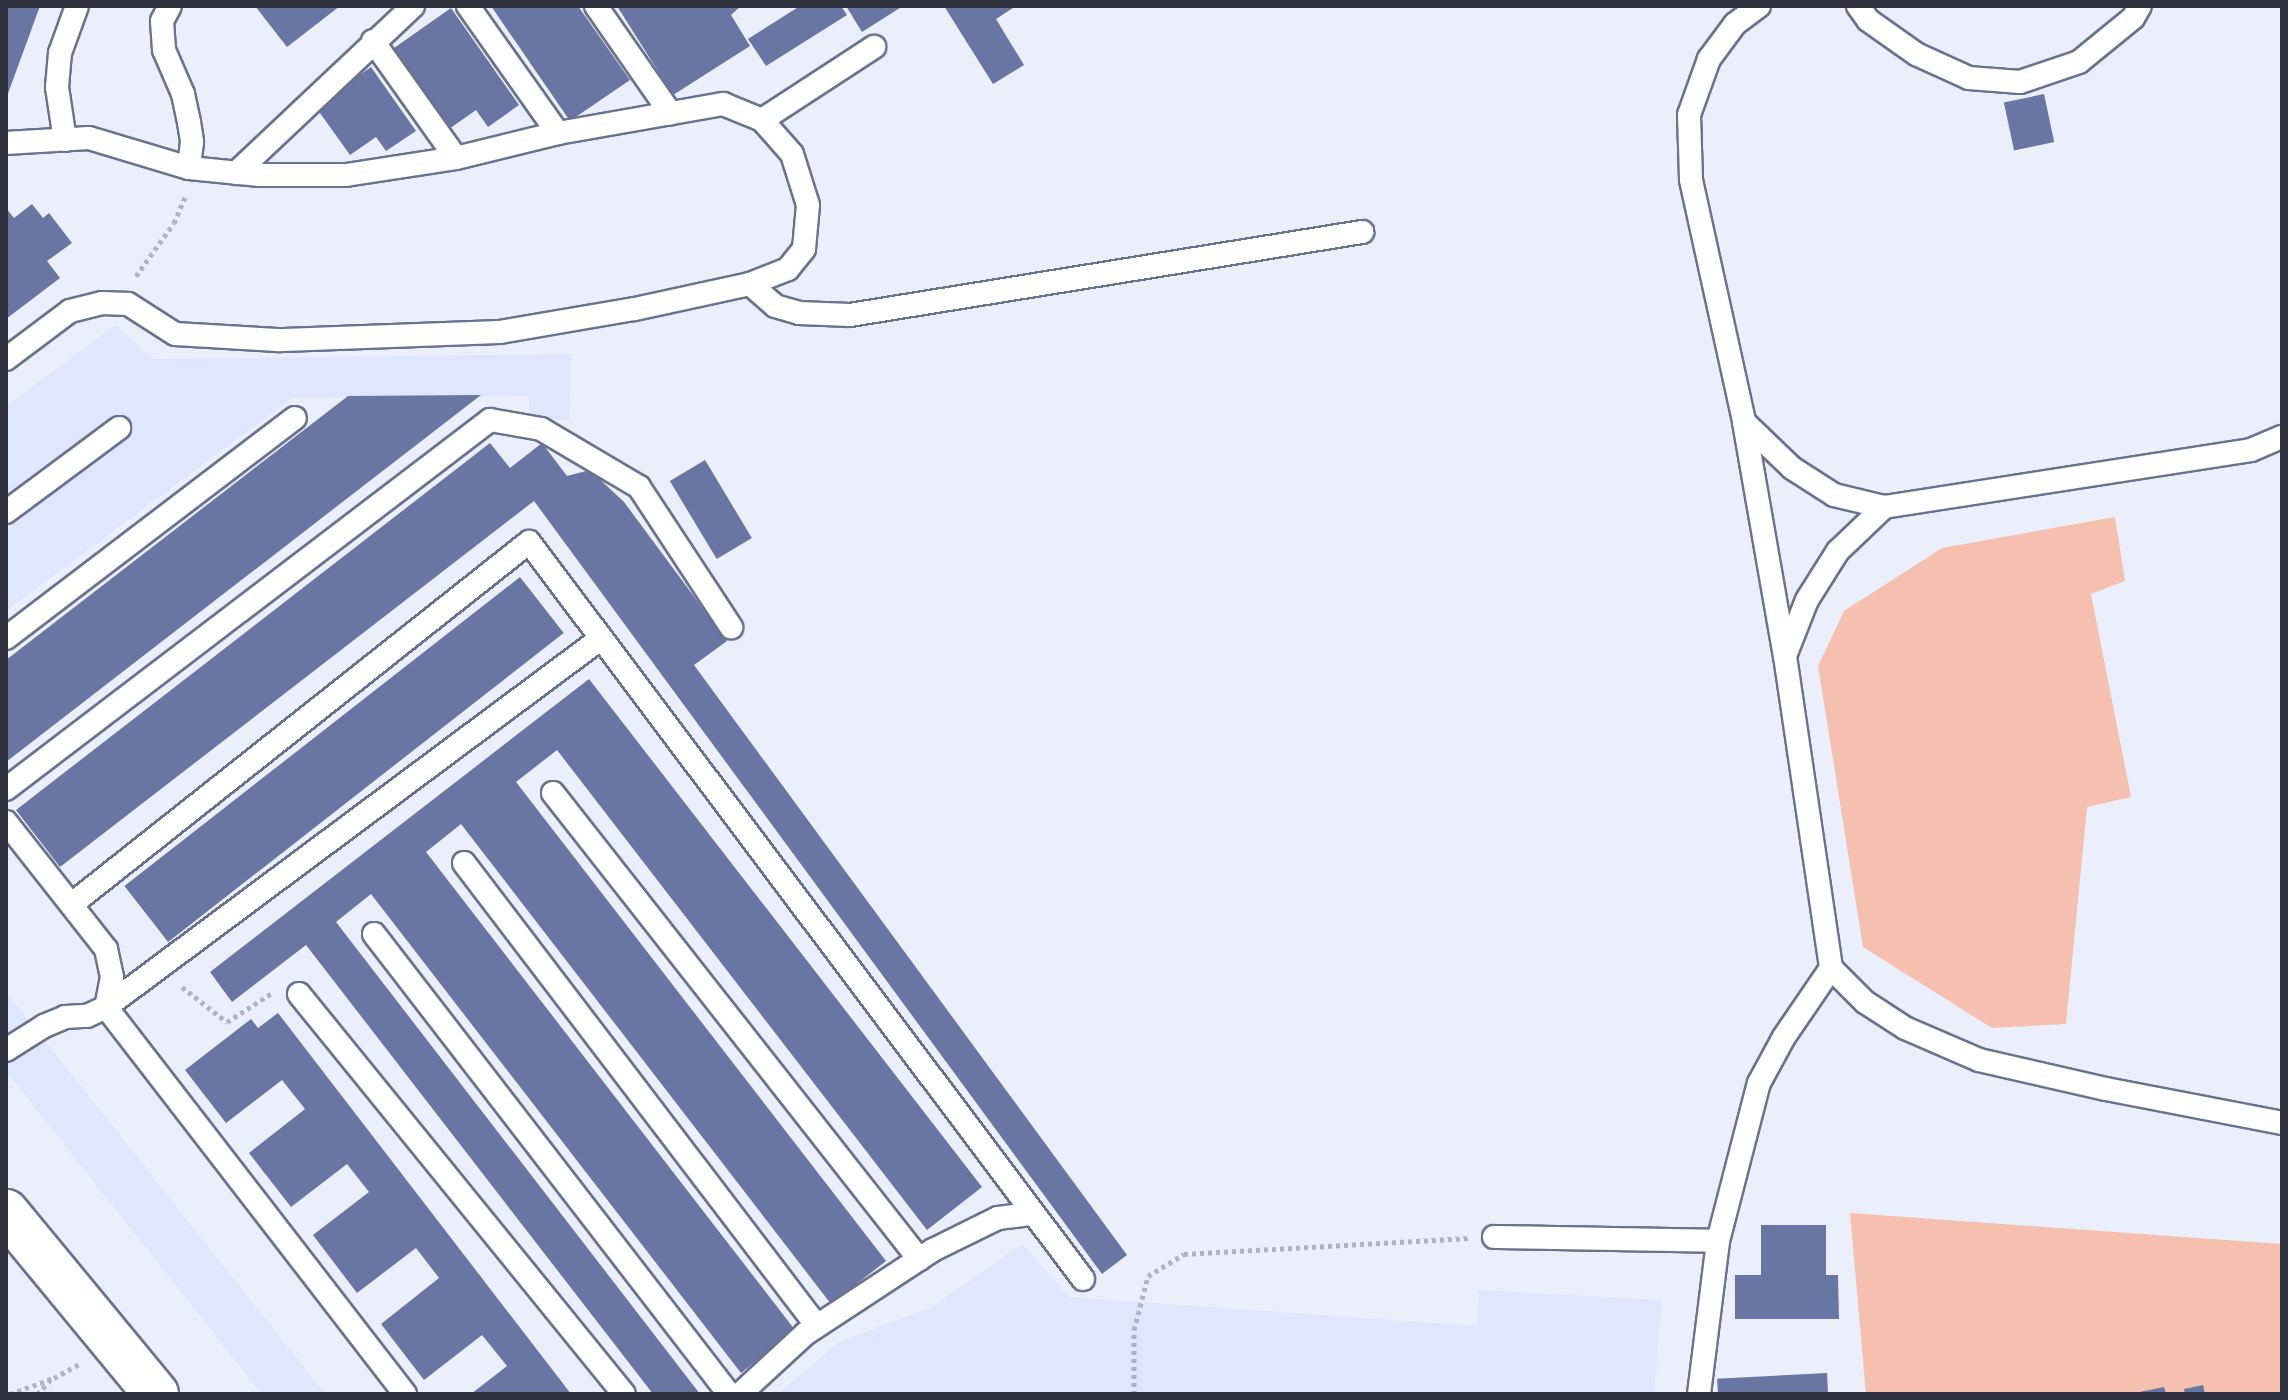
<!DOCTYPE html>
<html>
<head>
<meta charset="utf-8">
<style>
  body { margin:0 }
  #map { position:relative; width:2288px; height:1400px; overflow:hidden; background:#ebeffb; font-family:"Noto Serif",serif }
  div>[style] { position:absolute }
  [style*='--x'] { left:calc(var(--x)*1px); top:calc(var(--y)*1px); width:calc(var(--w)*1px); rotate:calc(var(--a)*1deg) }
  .built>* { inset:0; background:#dfe7fe }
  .green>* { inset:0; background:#f5c0af }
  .building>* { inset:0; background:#6975a2; transform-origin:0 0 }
  .path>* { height:5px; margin-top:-2.5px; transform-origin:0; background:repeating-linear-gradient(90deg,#b0b4c0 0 4px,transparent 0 8px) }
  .roads { filter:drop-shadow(2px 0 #6a728e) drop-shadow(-2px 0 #6a728e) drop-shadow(0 2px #6a728e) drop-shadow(0 -2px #6a728e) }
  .service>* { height:22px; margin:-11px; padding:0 11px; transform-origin:11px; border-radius:11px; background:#fff }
  .tertiary>* { height:44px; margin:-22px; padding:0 22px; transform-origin:22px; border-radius:22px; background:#fff }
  span { translate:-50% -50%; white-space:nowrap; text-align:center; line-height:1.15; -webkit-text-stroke:8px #fff; paint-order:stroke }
  .frame { position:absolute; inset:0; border:8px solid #2e313d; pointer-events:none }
</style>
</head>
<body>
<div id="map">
  <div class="built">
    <div style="clip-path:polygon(116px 325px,152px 359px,572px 354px,569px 420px,530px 420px,529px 396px,292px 398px,6px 611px,6px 406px)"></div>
    <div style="clip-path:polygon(6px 992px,325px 1394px,262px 1394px,6px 1071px)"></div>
    <div style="clip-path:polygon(1022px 1244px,1070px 1297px,1477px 1326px,1478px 1290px,1662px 1300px,1654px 1394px,778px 1394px,839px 1342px,932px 1307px)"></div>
  </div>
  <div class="green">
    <div style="clip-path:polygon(2115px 517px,2125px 581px,2091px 594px,2131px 797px,2087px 807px,2066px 1024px,1992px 1028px,1863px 947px,1818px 666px,1844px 611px,1942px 548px)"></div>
    <div style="clip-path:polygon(1850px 1213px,2282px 1244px,2282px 1394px,1866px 1394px)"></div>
  </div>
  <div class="building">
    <div style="clip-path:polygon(6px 6px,40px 6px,6px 99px)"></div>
    <div style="clip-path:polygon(255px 6px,340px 6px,287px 47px)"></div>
    <div style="clip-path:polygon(491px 6px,578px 6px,630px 80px,570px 121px)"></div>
    <div style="clip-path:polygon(617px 6px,741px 6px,731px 15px,750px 46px,673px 95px)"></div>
    <div style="clip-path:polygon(800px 6px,841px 6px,847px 15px,766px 66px,748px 39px)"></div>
    <div style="clip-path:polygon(846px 6px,903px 6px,862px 32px)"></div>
    <div style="clip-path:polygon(944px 6px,1016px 6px,996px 19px,1024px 65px,993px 84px)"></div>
    <div style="clip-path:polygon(451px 8px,519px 105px,488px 127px,476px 110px,449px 129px,394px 48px)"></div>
    <div style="clip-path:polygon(371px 67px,416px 131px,386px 151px,376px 137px,350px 155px,315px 106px)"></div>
    <div style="left:2044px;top:94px;width:49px;height:41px;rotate:78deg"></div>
    <div style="clip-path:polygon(32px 204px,43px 218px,49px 213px,72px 243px,47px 261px,60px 278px,6px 319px,6px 208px,14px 218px)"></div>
    <div style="clip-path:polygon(481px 395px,6px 762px,6px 660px,348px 396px)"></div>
    <div style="clip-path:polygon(490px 443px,510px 468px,542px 443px,567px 476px,590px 470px,624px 502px,727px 641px,694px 665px,1127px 1255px,1102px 1274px,534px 501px,60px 867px,16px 810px)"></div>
    <div style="left:705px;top:460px;width:91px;height:41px;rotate:59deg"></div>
    <div style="left:520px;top:577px;width:71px;height:502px;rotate:52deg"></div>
    <div style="clip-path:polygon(589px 679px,982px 1187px,927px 1230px,557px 750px,516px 782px,886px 1261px,831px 1304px,461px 824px,426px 852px,795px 1330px,741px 1373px,371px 894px,336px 922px,700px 1394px,653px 1394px,306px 945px,232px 1002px,210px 972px)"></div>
    <div style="clip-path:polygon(278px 1013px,571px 1394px,471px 1394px,507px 1366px,482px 1335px,424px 1380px,381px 1324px,439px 1278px,416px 1248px,357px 1293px,313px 1235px,369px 1192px,347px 1164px,291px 1207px,249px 1153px,305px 1109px,282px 1080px,226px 1123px,185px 1070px,251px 1019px,258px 1028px)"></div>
    <div style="clip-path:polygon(1761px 1225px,1826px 1225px,1826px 1275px,1838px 1275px,1839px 1319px,1735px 1319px,1735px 1275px,1761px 1275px)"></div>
    <div style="left:1827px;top:1373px;width:21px;height:110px;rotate:87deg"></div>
    <div style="clip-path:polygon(2203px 1385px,2205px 1394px,2185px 1394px,2184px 1389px)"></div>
    <div style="clip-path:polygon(2164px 1387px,2166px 1394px,2134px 1394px,2134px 1393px)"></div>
  </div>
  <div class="path">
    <div style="--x:136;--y:276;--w:65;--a:-54.4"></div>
    <div style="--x:174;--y:223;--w:28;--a:-67"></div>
    <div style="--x:182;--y:987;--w:57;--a:37.9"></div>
    <div style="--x:227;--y:1022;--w:54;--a:-32.8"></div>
    <div style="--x:10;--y:1394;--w:47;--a:-20"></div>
    <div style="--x:54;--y:1378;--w:29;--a:-29"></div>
    <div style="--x:37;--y:1394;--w:18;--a:-45"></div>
    <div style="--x:1134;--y:1394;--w:64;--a:-90"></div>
    <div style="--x:1134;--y:1330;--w:56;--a:-75.5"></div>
    <div style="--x:1148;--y:1276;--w:42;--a:-31.4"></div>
    <div style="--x:1184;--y:1254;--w:285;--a:-3.2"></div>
  </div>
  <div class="roads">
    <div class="service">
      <div style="--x:170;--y:6;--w:17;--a:118"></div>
      <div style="--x:162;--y:21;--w:29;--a:86"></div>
      <div style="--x:164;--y:50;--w:48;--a:66.6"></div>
      <div style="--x:183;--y:94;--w:29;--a:78"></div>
      <div style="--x:189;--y:122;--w:20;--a:81"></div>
      <div style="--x:192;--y:142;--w:26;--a:97"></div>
      <div style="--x:468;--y:6;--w:156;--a:54.7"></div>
      <div style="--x:596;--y:6;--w:131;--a:55.2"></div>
      <div style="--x:1759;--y:6;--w:30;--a:143"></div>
      <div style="--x:1735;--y:24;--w:44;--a:126.6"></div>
      <div style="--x:1709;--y:59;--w:59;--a:109.7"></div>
      <div style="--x:1689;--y:115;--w:65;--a:88.2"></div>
      <div style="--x:1691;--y:180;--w:248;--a:77.6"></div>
      <div style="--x:1744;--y:422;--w:238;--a:80.1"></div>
      <div style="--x:1785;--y:656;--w:315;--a:81.6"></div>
      <div style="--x:1831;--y:968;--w:48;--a:45"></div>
      <div style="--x:1865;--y:1002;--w:48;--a:33"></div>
      <div style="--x:1905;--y:1028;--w:81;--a:23.4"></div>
      <div style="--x:1979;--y:1060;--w:130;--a:12.9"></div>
      <div style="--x:2106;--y:1089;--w:179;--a:10.9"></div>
      <div style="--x:1858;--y:6;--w:17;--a:54"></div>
      <div style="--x:1868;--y:20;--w:59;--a:35.3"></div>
      <div style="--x:1916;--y:54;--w:58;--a:24.4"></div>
      <div style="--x:1969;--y:78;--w:51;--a:4.5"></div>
      <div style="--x:2020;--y:82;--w:62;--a:-18.7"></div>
      <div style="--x:2079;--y:62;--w:70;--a:-39.2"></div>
      <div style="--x:2133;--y:18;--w:14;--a:-60"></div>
      <div style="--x:373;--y:41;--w:143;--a:54.6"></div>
      <div style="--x:762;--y:120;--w:134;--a:-33.1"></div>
      <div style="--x:65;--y:140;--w:54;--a:-98.6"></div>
      <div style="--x:57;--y:87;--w:34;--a:-85"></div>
      <div style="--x:60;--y:53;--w:50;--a:-70.1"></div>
      <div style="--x:6;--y:143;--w:83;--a:-3.4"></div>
      <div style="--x:89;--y:138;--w:104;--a:16.7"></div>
      <div style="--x:189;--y:168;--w:71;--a:5.6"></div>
      <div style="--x:260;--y:175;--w:86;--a:0"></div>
      <div style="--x:346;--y:175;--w:111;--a:-8.8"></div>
      <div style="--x:456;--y:158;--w:105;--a:-13.8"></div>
      <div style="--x:558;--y:133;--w:168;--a:-10"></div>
      <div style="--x:723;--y:104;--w:42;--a:22.3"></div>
      <div style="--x:762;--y:120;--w:45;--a:48.6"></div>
      <div style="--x:792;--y:154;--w:53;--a:72.6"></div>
      <div style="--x:808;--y:205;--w:44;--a:95.2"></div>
      <div style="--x:804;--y:249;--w:26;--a:129"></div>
      <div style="--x:788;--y:269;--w:41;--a:158.5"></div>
      <div style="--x:750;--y:284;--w:119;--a:167.8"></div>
      <div style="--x:634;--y:309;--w:137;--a:170.3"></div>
      <div style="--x:499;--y:332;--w:222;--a:177.9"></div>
      <div style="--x:277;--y:340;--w:102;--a:-176.6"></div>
      <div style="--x:175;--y:334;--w:56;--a:-147.4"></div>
      <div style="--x:128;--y:304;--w:26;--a:-178"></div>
      <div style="--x:102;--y:303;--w:33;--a:166"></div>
      <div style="--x:70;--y:311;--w:80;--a:143.1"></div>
      <div style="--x:236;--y:173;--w:243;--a:-43.3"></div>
      <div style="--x:750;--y:284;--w:33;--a:41"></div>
      <div style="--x:775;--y:306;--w:25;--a:16"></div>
      <div style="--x:799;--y:313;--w:51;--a:2.2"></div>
      <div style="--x:850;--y:315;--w:519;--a:-9.21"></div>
      <div style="--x:1744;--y:422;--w:66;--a:43.8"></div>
      <div style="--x:1792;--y:468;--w:50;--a:32.7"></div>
      <div style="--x:1834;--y:495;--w:51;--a:13.5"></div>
      <div style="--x:1884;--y:507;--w:371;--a:-8.8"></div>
      <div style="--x:2251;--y:450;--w:34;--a:-23"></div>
      <div style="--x:6;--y:512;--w:141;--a:-36.6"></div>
      <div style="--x:6;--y:638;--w:363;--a:-37.3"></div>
      <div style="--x:1785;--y:656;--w:60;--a:-68.6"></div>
      <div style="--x:1807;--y:600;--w:58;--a:-57.7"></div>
      <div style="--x:1838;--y:551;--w:64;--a:-43.7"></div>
      <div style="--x:6;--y:789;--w:609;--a:-37.32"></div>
      <div style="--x:490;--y:420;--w:52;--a:10"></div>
      <div style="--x:541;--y:429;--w:114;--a:30.6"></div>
      <div style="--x:639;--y:487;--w:168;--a:56.7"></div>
      <div style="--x:553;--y:793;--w:593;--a:51.85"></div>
      <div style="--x:6;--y:822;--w:162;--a:51.8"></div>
      <div style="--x:106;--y:949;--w:29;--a:78"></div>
      <div style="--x:112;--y:977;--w:31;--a:101"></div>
      <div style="--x:106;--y:1007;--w:489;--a:52.3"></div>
      <div style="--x:464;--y:863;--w:582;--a:52.68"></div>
      <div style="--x:72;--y:904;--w:583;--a:-38.38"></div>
      <div style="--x:529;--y:542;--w:922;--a:53.07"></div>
      <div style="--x:374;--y:934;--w:581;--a:52.34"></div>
      <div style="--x:299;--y:994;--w:515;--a:50.91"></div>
      <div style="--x:6;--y:1050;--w:45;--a:-32.3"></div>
      <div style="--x:44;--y:1026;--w:23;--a:-23"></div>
      <div style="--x:65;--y:1017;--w:22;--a:-3"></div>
      <div style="--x:87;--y:1016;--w:21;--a:-25"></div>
      <div style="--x:106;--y:1007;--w:616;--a:-36.68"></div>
      <div style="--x:1494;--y:1237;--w:224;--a:1"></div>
      <div style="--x:740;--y:1394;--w:88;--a:-42.7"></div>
      <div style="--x:805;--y:1334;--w:153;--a:-33.3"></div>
      <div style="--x:933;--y:1250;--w:72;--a:-26.2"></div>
      <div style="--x:998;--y:1218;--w:35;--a:-7"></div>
      <div style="--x:1699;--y:1394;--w:154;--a:-82.9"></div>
      <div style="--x:1718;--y:1241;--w:163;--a:-75.5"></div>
      <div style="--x:1759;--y:1083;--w:52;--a:-61.5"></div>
      <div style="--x:1784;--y:1037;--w:83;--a:-55.7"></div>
    </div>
    <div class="tertiary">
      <div style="--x:6;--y:1212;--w:236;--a:50.5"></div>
    </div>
  </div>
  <div class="frame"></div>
</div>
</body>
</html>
